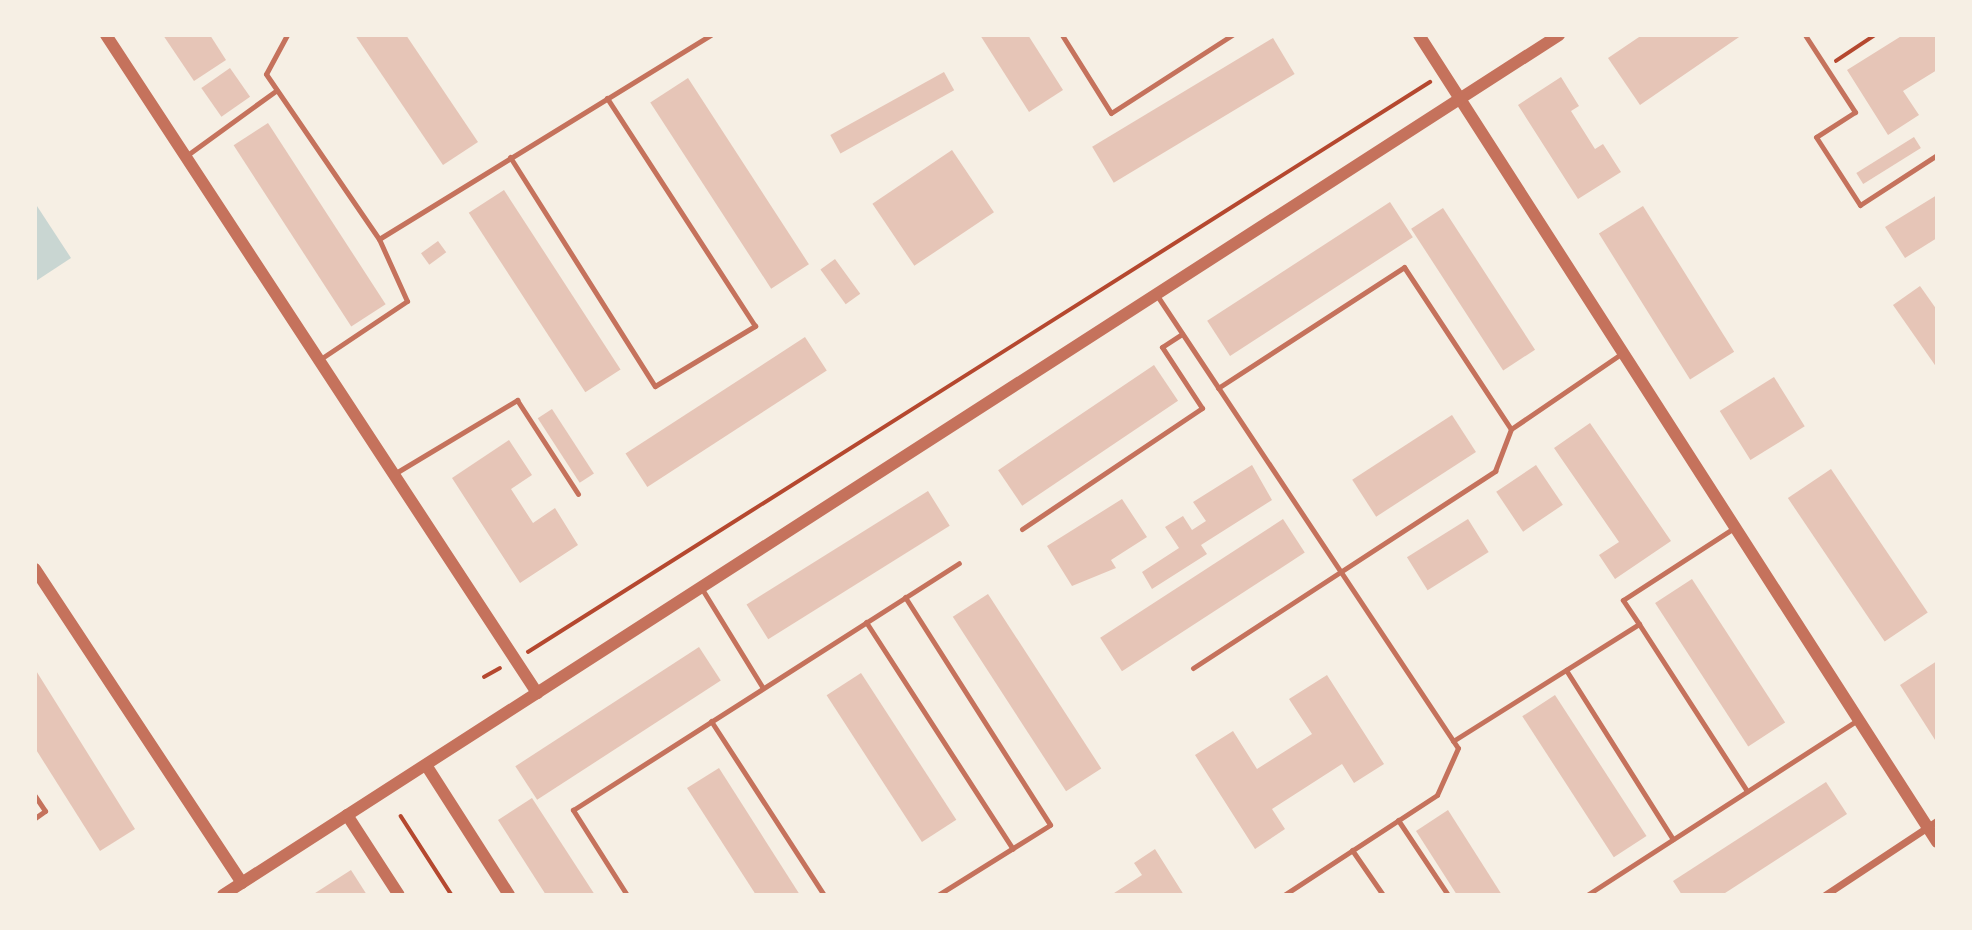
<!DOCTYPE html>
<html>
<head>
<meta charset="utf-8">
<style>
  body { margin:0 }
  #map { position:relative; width:1972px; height:930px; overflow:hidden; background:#f6efe4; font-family:Helvetica,sans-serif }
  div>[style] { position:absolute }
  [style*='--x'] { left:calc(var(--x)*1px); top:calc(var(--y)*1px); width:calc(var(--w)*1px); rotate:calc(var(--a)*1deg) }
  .water>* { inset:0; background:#c9d6d2 }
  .building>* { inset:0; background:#e6c5b7; transform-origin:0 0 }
  .path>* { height:3.5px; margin:-1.75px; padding:0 1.75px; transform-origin:1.75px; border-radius:1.75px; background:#b5482f }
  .service>* { height:5px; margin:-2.5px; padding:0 2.5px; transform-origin:2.5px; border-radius:2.5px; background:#c5725c }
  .minor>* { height:7px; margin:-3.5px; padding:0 3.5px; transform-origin:3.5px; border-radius:3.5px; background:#c5725c }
  .tertiary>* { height:12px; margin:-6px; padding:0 6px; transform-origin:6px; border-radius:6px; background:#c5725c }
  span { translate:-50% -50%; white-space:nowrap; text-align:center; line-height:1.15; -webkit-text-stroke:5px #f6efe4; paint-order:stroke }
  .frame { position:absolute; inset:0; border:37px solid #f6efe4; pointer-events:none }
</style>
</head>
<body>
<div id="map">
  <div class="water">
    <div style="clip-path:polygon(35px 203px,71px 258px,36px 281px,35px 279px)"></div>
  </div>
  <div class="building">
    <div style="clip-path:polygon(163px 35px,210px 35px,226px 60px,194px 81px)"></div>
    <div style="clip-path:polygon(355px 35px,406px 35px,478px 142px,443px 165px)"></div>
    <div style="clip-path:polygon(980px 35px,1028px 35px,1063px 90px,1029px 112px)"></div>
    <div style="clip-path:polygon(1642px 35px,1742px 35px,1640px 105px,1608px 58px)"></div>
    <div style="clip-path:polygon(1903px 35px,1937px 35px,1937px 70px,1903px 91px,1919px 115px,1888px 135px,1847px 70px)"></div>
    <div style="left:1273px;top:38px;width:42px;height:211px;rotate:59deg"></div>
    <div style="left:230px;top:68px;width:35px;height:35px;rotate:55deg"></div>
    <div style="left:944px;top:72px;width:21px;height:130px;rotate:61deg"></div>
    <div style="clip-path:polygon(1561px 77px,1579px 106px,1571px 111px,1595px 149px,1603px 144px,1621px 172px,1578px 199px,1518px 105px)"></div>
    <div style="left:688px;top:78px;width:222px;height:45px;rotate:57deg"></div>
    <div style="left:268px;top:123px;width:216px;height:41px;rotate:57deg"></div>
    <div style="left:1914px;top:137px;width:13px;height:68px;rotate:58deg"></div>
    <div style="left:952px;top:150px;width:75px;height:96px;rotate:56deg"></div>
    <div style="left:504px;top:190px;width:214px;height:42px;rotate:57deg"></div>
    <div style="clip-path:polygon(1937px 195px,1937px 238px,1905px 258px,1885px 227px)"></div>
    <div style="left:1390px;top:202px;width:42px;height:218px;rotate:57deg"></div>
    <div style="left:1643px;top:206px;width:172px;height:52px;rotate:58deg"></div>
    <div style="left:1443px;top:208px;width:169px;height:38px;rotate:57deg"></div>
    <div style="left:438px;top:241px;width:14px;height:21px;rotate:54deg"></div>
    <div style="left:835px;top:259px;width:43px;height:18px;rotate:54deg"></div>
    <div style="clip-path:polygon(1920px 286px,1937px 310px,1937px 368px,1893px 305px)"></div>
    <div style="left:805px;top:337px;width:40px;height:214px;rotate:57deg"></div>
    <div style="left:1154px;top:365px;width:43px;height:188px;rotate:56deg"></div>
    <div style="left:1774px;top:377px;width:58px;height:64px;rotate:58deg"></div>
    <div style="left:552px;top:409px;width:77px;height:17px;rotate:57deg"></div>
    <div style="left:1452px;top:415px;width:44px;height:119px;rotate:57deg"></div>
    <div style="clip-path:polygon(1590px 423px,1671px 541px,1615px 579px,1599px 555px,1619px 542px,1554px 448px)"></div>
    <div style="clip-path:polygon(509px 440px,532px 475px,511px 489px,533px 523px,555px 508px,578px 545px,520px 583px,452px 478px)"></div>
    <div style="clip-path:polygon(1252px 465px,1272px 500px,1201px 545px,1207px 554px,1152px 589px,1142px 572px,1179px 548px,1165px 527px,1183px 516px,1192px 530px,1206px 521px,1193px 502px)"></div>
    <div style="left:1536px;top:465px;width:48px;height:48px;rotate:56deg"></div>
    <div style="left:1831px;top:469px;width:173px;height:52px;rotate:56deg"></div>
    <div style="left:928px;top:491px;width:41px;height:214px;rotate:58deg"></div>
    <div style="clip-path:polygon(1122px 499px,1147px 537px,1111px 560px,1116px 568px,1072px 586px,1047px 546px)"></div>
    <div style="left:1283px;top:519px;width:40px;height:218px;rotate:57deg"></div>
    <div style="left:1468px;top:519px;width:39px;height:72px;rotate:58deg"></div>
    <div style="left:1692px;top:579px;width:171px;height:44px;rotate:57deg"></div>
    <div style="left:988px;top:594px;width:208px;height:42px;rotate:57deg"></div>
    <div style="left:699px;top:647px;width:40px;height:219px;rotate:57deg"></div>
    <div style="clip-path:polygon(1937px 661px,1937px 743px,1900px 685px)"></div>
    <div style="clip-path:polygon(35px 669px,135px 829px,100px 851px,35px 748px)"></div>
    <div style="left:861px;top:673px;width:175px;height:41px;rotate:57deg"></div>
    <div style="clip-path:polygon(1327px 675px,1384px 764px,1354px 783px,1342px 764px,1272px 809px,1285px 829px,1255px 849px,1195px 755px,1233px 731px,1257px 769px,1312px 734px,1289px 699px)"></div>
    <div style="left:1555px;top:695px;width:168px;height:39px;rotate:57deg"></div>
    <div style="clip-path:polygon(719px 768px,800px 895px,756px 895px,687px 788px)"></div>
    <div style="clip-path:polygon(1826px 782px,1847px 814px,1722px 895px,1682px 895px,1673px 881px)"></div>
    <div style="clip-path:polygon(532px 798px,595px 895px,546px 895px,498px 820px)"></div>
    <div style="clip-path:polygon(1448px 810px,1502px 895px,1457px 895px,1416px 831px)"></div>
    <div style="clip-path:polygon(1155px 849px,1184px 895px,1111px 895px,1142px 875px,1134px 863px)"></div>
    <div style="clip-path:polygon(351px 870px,367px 895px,312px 895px)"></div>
  </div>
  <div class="path">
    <div style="--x:1836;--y:61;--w:47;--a:-33.7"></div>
    <div style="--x:528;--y:652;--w:1067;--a:-32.29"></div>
    <div style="--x:484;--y:677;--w:18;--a:-29"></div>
    <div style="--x:401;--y:816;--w:94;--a:57.2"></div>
  </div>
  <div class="service">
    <div style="--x:287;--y:35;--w:44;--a:118.3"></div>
    <div style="--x:266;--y:74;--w:200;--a:55.6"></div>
    <div style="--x:1062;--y:35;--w:92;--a:57.9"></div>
    <div style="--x:1111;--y:113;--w:144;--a:-32.8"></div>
    <div style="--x:1805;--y:35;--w:92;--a:57"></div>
    <div style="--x:1855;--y:112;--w:46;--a:147.3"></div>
    <div style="--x:1816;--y:137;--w:81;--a:57.1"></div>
    <div style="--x:1860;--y:205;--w:92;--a:-33"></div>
    <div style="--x:186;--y:156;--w:112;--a:-36"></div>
    <div style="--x:510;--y:157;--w:271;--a:57.7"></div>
    <div style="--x:655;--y:386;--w:117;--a:-31"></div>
    <div style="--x:755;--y:326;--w:272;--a:-123"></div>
    <div style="--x:1156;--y:294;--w:545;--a:56.37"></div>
    <div style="--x:1458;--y:748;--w:51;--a:114.1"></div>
    <div style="--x:1437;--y:795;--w:183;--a:146.8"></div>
    <div style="--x:319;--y:360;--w:106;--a:-33.8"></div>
    <div style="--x:407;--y:301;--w:68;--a:-114.3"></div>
    <div style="--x:379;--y:239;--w:390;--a:-31.6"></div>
    <div style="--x:1218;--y:388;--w:222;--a:-33"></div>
    <div style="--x:1404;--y:267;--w:194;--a:56.6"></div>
    <div style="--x:394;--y:474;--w:144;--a:-31"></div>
    <div style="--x:517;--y:400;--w:112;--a:57"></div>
    <div style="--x:1022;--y:529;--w:217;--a:-33.9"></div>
    <div style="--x:1202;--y:408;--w:73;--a:-123.3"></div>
    <div style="--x:1162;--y:347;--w:24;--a:-33"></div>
    <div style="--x:702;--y:589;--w:116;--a:58.4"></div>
    <div style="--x:905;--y:597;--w:270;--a:57.5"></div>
    <div style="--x:1050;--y:825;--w:132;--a:148"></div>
    <div style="--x:866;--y:622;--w:270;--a:57.1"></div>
    <div style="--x:1639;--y:624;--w:199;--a:57.1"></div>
    <div style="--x:1193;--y:668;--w:361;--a:-33.1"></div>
    <div style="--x:1495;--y:471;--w:45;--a:-69.1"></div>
    <div style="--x:1511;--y:429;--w:133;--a:-34.3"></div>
    <div style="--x:1566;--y:670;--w:200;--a:57.7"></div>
    <div style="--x:711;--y:721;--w:207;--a:57"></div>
    <div style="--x:1453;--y:741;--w:220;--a:-32.2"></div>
    <div style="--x:1639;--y:624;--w:29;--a:-124"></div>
    <div style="--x:1623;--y:600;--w:132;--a:-33"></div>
    <div style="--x:35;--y:796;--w:18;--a:56"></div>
    <div style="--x:45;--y:811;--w:12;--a:145"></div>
    <div style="--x:1398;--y:820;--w:90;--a:56.3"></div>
    <div style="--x:1352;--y:850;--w:55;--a:55.4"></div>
    <div style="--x:627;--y:895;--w:101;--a:-122.4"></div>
    <div style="--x:573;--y:810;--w:458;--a:-32.6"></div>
    <div style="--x:1587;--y:895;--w:323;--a:-32.9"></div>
  </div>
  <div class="minor">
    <div style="--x:1825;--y:895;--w:134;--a:-33.5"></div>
  </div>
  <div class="tertiary">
    <div style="--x:106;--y:35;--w:787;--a:56.77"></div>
    <div style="--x:1419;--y:35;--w:959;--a:57.3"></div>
    <div style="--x:35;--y:569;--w:376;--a:56.6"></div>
    <div style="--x:426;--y:765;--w:154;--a:57.4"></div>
    <div style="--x:347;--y:815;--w:95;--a:57"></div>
    <div style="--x:223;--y:895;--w:1589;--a:-32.77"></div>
  </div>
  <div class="frame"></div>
</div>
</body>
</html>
